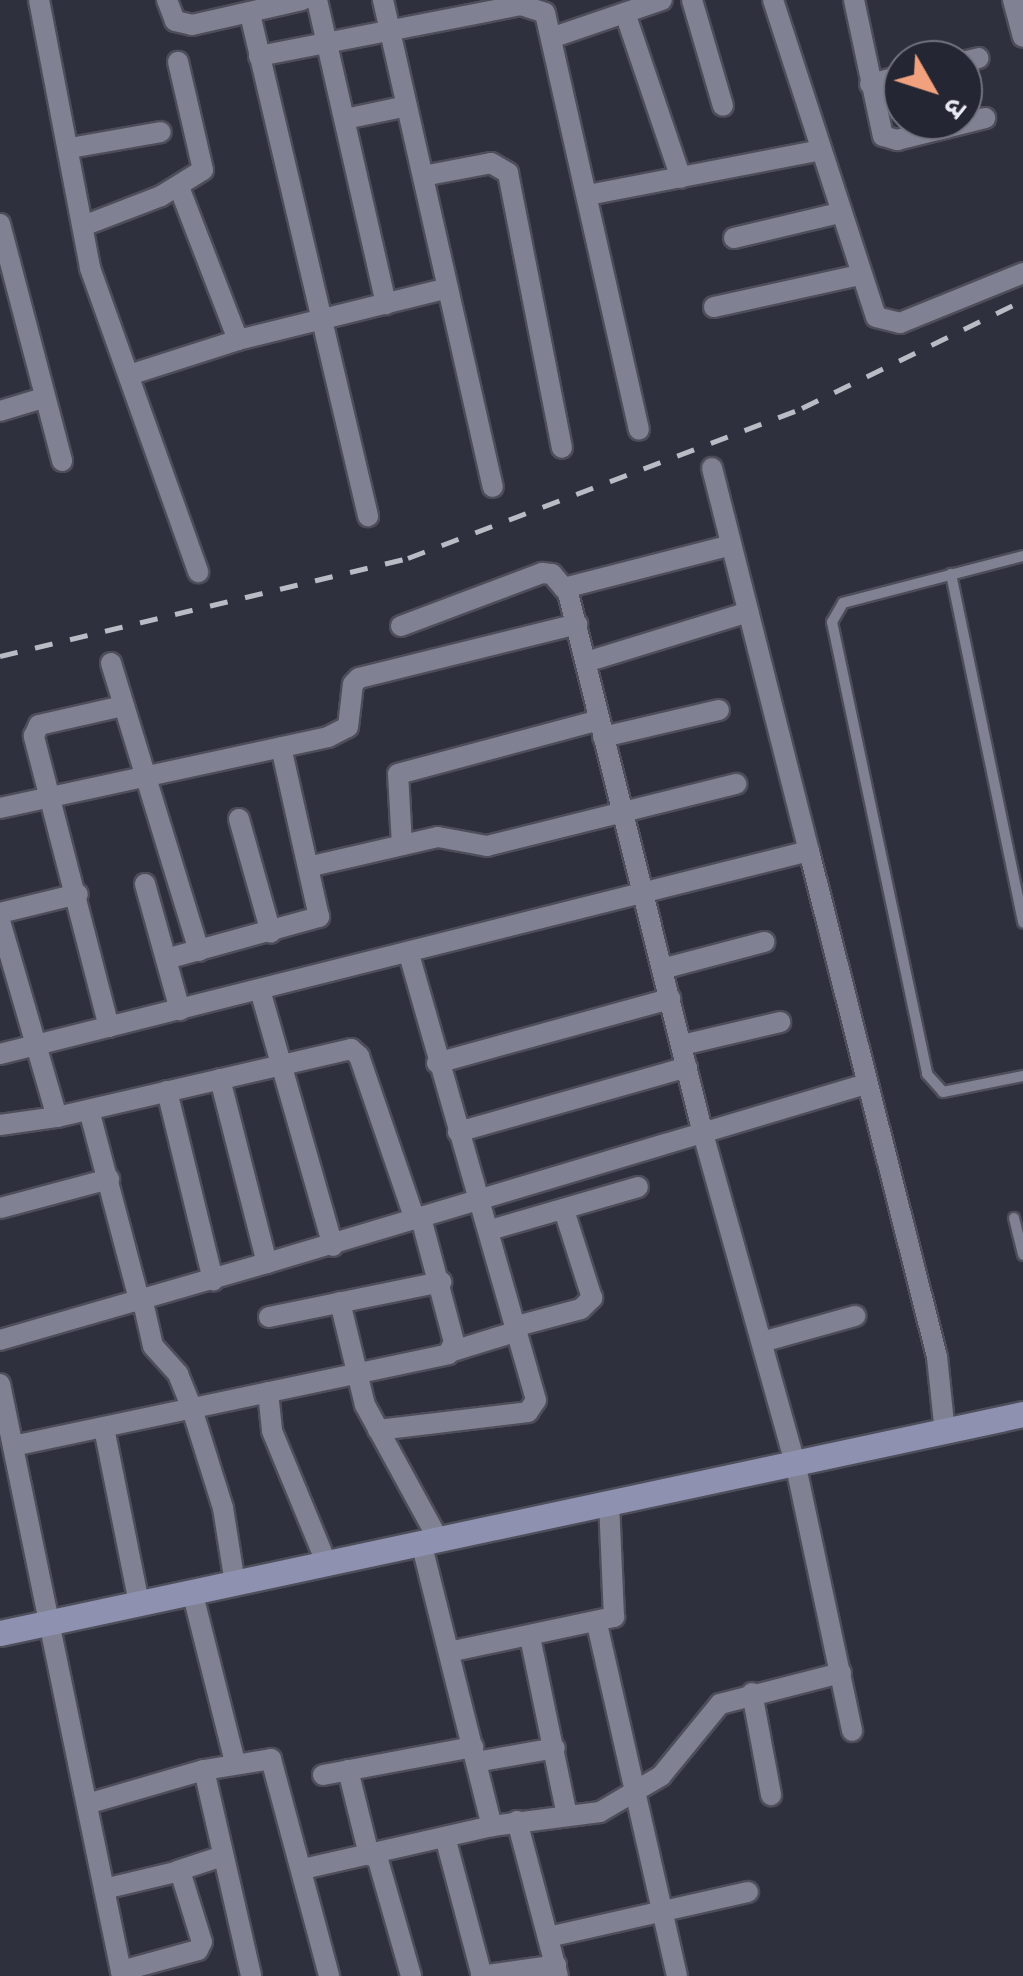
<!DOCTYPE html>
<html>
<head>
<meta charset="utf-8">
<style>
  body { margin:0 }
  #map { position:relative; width:1023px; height:1976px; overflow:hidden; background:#2e303e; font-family:Karla,"Noto Sans Devanagari",sans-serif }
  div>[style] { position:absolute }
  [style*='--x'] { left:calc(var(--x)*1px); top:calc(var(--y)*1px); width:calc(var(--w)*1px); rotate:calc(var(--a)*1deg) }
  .roads { filter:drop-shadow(2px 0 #4d4e5a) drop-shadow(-2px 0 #4d4e5a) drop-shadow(0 2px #4d4e5a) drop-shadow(0 -2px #4d4e5a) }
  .lane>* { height:10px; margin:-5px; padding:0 5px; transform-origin:5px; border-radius:5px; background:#808293 }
  .street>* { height:20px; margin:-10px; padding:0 10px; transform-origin:10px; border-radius:10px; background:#808293 }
  .secondary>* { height:25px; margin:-12.5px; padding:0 12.5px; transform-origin:12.5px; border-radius:12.5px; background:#8e91af }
  .rail>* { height:5px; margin-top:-2.5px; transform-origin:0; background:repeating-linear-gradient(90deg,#b9bbc5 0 18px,transparent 0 36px) }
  span { translate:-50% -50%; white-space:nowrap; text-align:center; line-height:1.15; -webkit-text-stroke:10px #242633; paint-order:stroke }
  .north { position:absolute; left:883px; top:40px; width:100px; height:100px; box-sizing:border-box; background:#242633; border:2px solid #72747f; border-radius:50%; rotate:129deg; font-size:28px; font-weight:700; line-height:40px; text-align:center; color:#e8e9f2 }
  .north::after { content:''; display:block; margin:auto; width:35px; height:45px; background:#f2a17e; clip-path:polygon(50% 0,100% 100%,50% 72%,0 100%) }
</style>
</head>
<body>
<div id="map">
  <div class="roads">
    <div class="lane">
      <div style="--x:1023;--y:556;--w:186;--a:165.4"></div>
      <div style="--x:843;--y:603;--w:22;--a:120"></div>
      <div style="--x:832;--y:622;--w:462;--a:78.1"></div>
      <div style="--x:927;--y:1074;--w:24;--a:48"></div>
      <div style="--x:943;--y:1092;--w:82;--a:-11.3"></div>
      <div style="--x:951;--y:574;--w:356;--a:78.3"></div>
      <div style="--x:1014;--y:1218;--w:38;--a:76"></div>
    </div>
    <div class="street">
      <div style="--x:39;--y:0;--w:273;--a:79.2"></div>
      <div style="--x:90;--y:268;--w:323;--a:70.4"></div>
      <div style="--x:167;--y:0;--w:22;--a:69"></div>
      <div style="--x:175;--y:21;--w:17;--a:13"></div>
      <div style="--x:192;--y:25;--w:113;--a:-12.8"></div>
      <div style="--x:317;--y:0;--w:312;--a:77.2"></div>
      <div style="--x:383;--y:0;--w:499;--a:77.3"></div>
      <div style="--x:692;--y:0;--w:110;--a:73.7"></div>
      <div style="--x:773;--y:0;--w:333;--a:72"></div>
      <div style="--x:876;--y:317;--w:25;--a:14"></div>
      <div style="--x:900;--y:323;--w:133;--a:-22.1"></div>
      <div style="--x:854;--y:0;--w:139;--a:78"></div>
      <div style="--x:883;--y:136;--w:15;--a:16"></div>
      <div style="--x:897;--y:140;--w:91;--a:-14"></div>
      <div style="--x:1013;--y:0;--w:38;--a:75"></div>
      <div style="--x:625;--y:13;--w:174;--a:71.3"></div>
      <div style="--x:250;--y:14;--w:516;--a:76.77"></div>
      <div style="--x:551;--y:38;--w:117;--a:-18.9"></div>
      <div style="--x:259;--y:56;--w:267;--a:-11"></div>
      <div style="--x:521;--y:5;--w:25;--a:18"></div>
      <div style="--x:545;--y:13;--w:427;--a:77.3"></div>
      <div style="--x:963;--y:62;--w:16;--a:-14"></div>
      <div style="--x:870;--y:84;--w:34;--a:-14"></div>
      <div style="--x:345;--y:119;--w:63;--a:-11.8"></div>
      <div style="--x:70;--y:148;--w:92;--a:-10"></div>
      <div style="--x:423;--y:176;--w:69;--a:-10.8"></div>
      <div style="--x:491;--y:163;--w:20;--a:30"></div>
      <div style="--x:508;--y:173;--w:280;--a:78.9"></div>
      <div style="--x:179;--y:187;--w:164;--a:68.9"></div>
      <div style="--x:588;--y:195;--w:237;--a:-10.9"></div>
      <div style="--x:0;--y:224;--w:245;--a:75.3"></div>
      <div style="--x:83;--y:226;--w:84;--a:-21"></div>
      <div style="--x:161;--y:196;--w:49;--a:-31.8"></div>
      <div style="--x:203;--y:170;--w:111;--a:-103"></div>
      <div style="--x:734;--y:238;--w:108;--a:-13.4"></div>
      <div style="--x:714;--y:307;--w:149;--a:-12.4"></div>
      <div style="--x:129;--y:375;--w:114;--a:-17.8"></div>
      <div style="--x:238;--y:340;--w:216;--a:-13.9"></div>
      <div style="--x:0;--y:411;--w:45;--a:-16.8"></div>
      <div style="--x:712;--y:468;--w:395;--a:75.8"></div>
      <div style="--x:564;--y:588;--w:172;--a:-14.4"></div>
      <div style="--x:401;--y:626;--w:151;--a:-20.6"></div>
      <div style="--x:542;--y:573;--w:10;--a:6"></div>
      <div style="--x:552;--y:574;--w:25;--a:50"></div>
      <div style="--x:568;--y:593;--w:553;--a:75.99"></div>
      <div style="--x:702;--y:1130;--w:345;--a:74.4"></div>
      <div style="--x:795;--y:1462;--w:275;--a:78"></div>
      <div style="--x:586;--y:662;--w:170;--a:-17.1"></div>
      <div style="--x:111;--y:663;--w:301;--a:73"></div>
      <div style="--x:603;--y:737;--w:119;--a:-13.1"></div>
      <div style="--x:0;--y:808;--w:336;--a:-12.2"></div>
      <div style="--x:328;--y:737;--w:22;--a:-27"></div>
      <div style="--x:348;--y:727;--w:43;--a:-83.4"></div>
      <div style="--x:353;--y:684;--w:8;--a:-45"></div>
      <div style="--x:359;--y:678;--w:225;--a:-13.9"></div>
      <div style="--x:239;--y:819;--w:118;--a:74.3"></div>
      <div style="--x:402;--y:845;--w:71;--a:-93.2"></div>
      <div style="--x:398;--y:774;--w:208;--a:-15"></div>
      <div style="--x:312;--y:866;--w:129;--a:-13"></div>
      <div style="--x:438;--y:837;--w:50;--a:10.4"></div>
      <div style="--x:487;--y:846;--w:257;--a:-14"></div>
      <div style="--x:145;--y:884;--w:131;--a:74.5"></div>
      <div style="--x:0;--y:913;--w:80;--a:-13.7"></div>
      <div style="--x:0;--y:921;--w:204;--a:73.8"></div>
      <div style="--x:57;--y:1117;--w:302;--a:-13"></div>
      <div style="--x:351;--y:1049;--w:11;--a:41"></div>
      <div style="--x:359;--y:1056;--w:173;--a:71.1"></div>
      <div style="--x:166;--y:959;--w:159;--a:-15.4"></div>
      <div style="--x:319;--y:917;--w:174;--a:-102.6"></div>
      <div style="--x:662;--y:969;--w:106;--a:-14.8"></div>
      <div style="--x:260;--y:990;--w:266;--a:74.1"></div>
      <div style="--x:109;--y:1027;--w:301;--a:-104.5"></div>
      <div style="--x:34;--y:736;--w:12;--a:-66"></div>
      <div style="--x:39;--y:725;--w:86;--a:-12.7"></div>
      <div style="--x:682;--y:1045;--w:101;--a:-13.2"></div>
      <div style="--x:0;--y:1054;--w:834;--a:-14.09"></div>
      <div style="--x:809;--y:851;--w:522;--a:75.8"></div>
      <div style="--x:937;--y:1357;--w:76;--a:84"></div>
      <div style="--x:437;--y:1063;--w:242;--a:-15.4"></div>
      <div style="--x:220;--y:1079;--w:190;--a:75.7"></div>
      <div style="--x:267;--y:1263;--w:625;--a:-16.64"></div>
      <div style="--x:167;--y:1091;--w:195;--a:76.3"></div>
      <div style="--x:89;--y:1110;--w:200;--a:75.2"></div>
      <div style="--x:0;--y:1125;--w:58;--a:-8"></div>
      <div style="--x:458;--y:1132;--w:238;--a:-15.8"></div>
      <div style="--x:0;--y:1208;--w:113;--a:-14.9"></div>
      <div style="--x:490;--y:1230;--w:154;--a:-16.2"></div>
      <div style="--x:143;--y:1302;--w:45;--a:77.2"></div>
      <div style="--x:153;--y:1346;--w:38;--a:48"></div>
      <div style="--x:178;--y:1374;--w:38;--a:68"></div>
      <div style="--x:192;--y:1409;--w:104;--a:72.6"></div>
      <div style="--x:223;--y:1508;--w:77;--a:81"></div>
      <div style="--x:340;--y:1302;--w:106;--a:76.4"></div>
      <div style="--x:365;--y:1405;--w:153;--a:61.4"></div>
      <div style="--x:269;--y:1317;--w:176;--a:-11.5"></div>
      <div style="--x:517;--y:1326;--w:66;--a:-14.9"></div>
      <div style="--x:581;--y:1309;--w:16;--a:-45"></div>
      <div style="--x:592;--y:1298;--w:92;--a:-107.7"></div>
      <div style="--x:0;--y:1340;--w:278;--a:-16.1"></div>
      <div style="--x:762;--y:1342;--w:97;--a:-15.6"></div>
      <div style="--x:450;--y:1352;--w:71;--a:-17.2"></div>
      <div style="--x:0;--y:1384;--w:604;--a:78.36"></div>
      <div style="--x:268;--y:1392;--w:39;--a:84"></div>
      <div style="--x:272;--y:1431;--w:142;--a:67.6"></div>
      <div style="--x:104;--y:1428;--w:178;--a:78.7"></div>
      <div style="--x:378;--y:1430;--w:151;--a:-6.8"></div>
      <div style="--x:528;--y:1412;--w:14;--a:-56"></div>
      <div style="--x:536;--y:1400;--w:463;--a:-105.9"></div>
      <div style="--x:13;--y:1446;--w:445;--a:-11.9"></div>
      <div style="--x:448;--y:1354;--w:13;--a:-63"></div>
      <div style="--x:454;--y:1342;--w:128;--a:-104.9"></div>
      <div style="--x:421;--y:1542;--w:293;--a:76"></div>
      <div style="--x:193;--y:1595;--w:172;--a:75.9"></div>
      <div style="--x:597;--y:1624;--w:361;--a:77.2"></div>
      <div style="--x:530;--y:1637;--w:182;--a:78.3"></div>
      <div style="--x:449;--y:1652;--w:169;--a:-12"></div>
      <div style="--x:614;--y:1617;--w:114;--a:-92.5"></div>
      <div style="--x:752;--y:1693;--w:104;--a:79.4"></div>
      <div style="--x:476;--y:1762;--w:80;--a:-10"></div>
      <div style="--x:204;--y:1770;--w:211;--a:77.1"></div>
      <div style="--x:348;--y:1770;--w:88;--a:76.1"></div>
      <div style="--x:323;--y:1775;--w:153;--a:-10.6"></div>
      <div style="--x:87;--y:1804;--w:122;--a:-16.2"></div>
      <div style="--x:204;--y:1770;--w:68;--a:-9.3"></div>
      <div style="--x:271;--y:1759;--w:225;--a:75"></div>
      <div style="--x:517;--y:1821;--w:160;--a:75.2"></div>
      <div style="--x:445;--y:1837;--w:144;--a:75.1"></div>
      <div style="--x:376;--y:1853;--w:128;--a:74.1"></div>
      <div style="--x:303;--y:1869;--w:194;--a:-12.8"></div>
      <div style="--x:492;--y:1826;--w:109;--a:-7.4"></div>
      <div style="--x:600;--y:1812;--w:71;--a:-30.5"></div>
      <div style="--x:661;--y:1776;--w:93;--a:-50.7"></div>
      <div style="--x:720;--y:1704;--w:125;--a:-14.4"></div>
      <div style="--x:177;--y:1871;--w:48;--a:-18.1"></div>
      <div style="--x:104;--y:1889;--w:78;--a:-13.3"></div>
      <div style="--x:180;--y:1871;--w:74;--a:72.8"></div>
      <div style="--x:202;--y:1942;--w:9;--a:117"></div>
      <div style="--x:198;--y:1950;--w:80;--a:164.7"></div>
      <div style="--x:548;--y:1937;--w:205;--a:-12.7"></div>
      <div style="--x:481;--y:1976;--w:76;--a:-8.3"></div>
    </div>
    <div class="secondary">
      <div style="--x:0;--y:1633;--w:1046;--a:-12.08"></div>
    </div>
  </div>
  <div class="rail">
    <div style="--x:0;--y:656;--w:420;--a:-13.5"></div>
    <div style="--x:408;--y:558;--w:422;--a:-20.8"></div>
    <div style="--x:802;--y:408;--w:246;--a:-26"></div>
  </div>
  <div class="north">उ</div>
</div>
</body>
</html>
